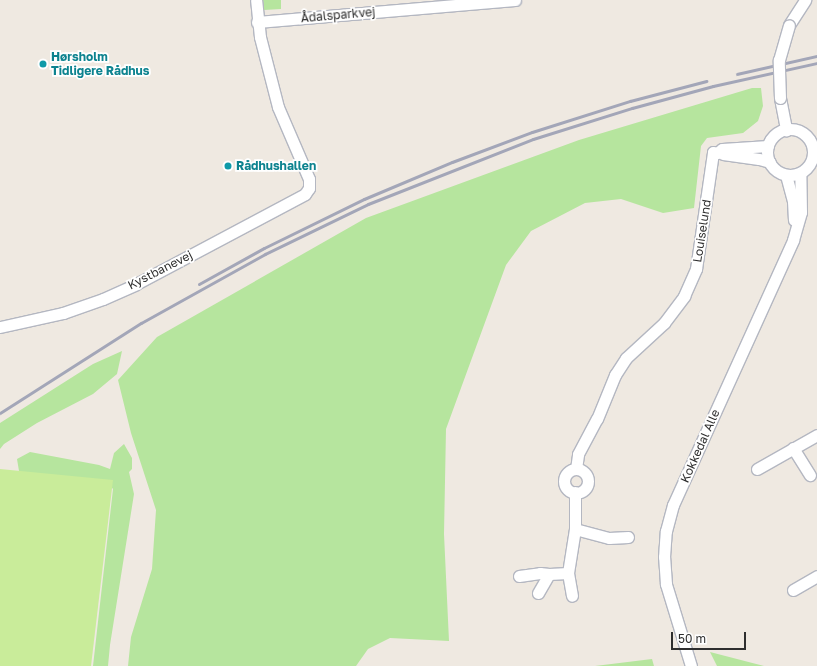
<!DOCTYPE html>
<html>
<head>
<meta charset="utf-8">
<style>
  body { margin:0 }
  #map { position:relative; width:817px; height:666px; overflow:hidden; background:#efe9e1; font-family:"Golos Text",sans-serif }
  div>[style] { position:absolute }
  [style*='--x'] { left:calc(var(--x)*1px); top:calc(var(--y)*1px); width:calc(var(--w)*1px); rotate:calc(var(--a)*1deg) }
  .green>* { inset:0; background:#b6e59e }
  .pitch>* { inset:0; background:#c9ec9a }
  .roads { filter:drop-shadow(1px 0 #b4b7c1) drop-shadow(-1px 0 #b4b7c1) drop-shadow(0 1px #b4b7c1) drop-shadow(0 -1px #b4b7c1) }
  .minor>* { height:11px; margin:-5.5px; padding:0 5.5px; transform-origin:5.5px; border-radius:5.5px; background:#fff }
  .minor>.ring { margin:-5.5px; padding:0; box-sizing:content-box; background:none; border:11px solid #fff; border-radius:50% }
  .rail>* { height:3px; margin:-1.5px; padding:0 1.5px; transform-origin:1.5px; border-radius:1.5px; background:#a3a6b8 }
  .bridges { filter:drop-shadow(1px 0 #b4b7c1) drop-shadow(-1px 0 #b4b7c1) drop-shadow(0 1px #b4b7c1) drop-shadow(0 -1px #b4b7c1) }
  .minor-bridge>* { height:11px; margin:-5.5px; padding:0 5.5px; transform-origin:5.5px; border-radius:5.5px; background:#fff }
  .dots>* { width:11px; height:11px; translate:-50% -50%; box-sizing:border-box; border:2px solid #fff; border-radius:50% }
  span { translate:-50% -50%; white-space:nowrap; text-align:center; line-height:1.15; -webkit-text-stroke:3.5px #fff; paint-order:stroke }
  .street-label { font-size:12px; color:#2e2e2e }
  .culture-label { font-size:12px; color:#0d838f; font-weight:700 }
  .left { translate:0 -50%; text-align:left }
  .scale { position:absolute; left:671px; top:632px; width:75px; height:18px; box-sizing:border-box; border:2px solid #2e2e2e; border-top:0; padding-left:5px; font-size:12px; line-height:14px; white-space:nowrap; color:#2e2e2e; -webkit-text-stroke:3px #fff; paint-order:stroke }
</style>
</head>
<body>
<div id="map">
  <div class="green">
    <div style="clip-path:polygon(263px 0,281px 0,281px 9px,264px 10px)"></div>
    <div style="clip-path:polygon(752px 88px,761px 88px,763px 106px,758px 121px,743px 133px,707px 138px,701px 146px,694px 208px,663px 213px,621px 199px,585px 203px,531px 231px,506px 265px,446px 429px,444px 534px,449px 641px,390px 638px,368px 649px,356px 666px,128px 666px,131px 637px,152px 569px,156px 510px,131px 433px,118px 380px,157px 337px,366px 218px,579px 140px)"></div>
    <div style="clip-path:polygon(122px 351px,117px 374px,93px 394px,37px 423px,4px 444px,0 449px,0 423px,93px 364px)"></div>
    <div style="clip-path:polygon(124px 444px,132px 458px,132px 469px,129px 472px,134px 494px,110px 645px,108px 666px,93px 666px,113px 489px,107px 482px,20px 477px,17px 459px,30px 452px,99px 465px,110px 469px,114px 453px)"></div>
    <div style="clip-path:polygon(710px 652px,764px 666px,717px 666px)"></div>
    <div style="clip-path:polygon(652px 659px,654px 666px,595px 666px)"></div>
  </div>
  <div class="pitch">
    <div style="clip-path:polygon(0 469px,113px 480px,91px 666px,0 666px)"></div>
  </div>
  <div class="roads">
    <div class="minor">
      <div style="--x:257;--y:22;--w:259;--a:-4.9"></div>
      <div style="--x:789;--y:25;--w:30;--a:-57"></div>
      <div style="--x:780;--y:98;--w:33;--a:79"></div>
      <div class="ring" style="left:767px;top:129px;width:35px;height:35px"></div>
      <div style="--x:723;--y:154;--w:36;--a:8"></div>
      <div style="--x:759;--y:159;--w:11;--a:15"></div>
      <div style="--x:786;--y:175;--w:27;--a:75"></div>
      <div style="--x:793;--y:201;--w:19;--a:87"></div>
      <div style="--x:0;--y:327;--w:65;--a:-12.5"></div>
      <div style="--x:63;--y:313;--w:42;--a:-19.3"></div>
      <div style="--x:103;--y:299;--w:36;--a:-24"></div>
      <div style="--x:136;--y:284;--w:191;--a:-28"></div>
      <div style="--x:305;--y:194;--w:7;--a:-56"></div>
      <div style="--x:309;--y:188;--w:9;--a:-90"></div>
      <div style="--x:309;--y:179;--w:78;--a:-113.3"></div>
      <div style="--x:278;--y:107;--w:72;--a:-104.4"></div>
      <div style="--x:260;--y:37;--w:37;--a:-96"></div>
      <div style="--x:793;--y:448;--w:32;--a:58"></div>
      <div style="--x:576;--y:469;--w:15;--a:-82"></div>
      <div style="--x:578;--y:454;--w:40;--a:-62"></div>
      <div style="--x:597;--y:419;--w:48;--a:-67.8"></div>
      <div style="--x:615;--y:375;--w:20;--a:-57"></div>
      <div style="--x:626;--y:358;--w:52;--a:-42.6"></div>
      <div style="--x:664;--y:323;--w:34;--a:-53"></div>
      <div style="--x:684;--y:296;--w:30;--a:-66"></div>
      <div style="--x:696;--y:269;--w:118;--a:-81.7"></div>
      <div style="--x:713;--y:152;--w:4;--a:14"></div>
      <div style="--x:717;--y:153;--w:6;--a:-39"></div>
      <div style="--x:722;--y:149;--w:46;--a:-3.7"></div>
      <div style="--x:757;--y:469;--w:69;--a:-29.5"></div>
      <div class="ring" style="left:564px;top:469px;width:13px;height:13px"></div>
      <div style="--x:575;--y:529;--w:35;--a:15"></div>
      <div style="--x:609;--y:538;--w:19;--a:-3"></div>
      <div style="--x:568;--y:573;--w:23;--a:80"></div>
      <div style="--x:519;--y:576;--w:21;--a:-8"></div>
      <div style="--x:540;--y:573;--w:9;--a:6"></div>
      <div style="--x:549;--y:574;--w:19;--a:-3"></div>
      <div style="--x:568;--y:573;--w:45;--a:-81"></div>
      <div style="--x:575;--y:529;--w:37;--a:-90"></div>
      <div style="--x:793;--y:590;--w:28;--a:-30"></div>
      <div style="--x:538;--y:593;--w:22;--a:-60"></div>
      <div style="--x:691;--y:666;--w:86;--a:-107"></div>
      <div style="--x:666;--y:584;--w:27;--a:-94"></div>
      <div style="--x:664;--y:557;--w:26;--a:-86"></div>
      <div style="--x:666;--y:531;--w:27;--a:-75"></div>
      <div style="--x:673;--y:505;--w:291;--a:-65.6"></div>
      <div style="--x:793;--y:240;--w:29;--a:-74"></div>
      <div style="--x:801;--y:212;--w:39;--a:-91"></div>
    </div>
  </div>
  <div class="rail">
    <div style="--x:737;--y:74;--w:82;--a:-12.7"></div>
    <div style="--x:199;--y:284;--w:74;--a:-29"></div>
    <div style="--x:264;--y:248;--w:111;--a:-26.1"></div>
    <div style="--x:364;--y:199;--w:95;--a:-22.8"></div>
    <div style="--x:452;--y:162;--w:85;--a:-20.6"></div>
    <div style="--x:532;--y:132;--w:103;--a:-17.6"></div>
    <div style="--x:630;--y:101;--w:79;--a:-14.7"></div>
    <div style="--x:0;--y:413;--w:167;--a:-32.6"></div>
    <div style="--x:141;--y:323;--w:142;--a:-29.1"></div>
    <div style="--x:265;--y:254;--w:114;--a:-25.9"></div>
    <div style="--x:368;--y:204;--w:177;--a:-21.5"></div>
    <div style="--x:533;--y:139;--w:104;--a:-17.4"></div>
    <div style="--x:632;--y:108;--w:84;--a:-15.2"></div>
    <div style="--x:713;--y:86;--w:107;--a:-12.5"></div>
  </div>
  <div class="bridges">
    <div class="minor-bridge">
      <div style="--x:780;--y:98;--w:38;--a:-92"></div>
      <div style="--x:779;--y:60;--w:36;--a:-74"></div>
    </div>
  </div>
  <div class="dots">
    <div style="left:43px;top:64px;background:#0f9aa8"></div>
    <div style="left:228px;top:166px;background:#0f9aa8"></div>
  </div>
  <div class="street-label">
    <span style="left:338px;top:15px;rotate:-5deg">Ådalsparkvej</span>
    <span style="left:702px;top:231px;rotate:-81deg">Louiselund</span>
    <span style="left:160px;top:270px;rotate:-27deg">Kystbanevej</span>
    <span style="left:700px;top:446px;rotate:-66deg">Kokkedal Alle</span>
  </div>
  <div class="culture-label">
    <span class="left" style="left:51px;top:64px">Hørsholm<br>Tidligere Rådhus</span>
    <span class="left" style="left:236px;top:166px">Rådhushallen</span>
  </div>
  <div class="scale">50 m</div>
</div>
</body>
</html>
